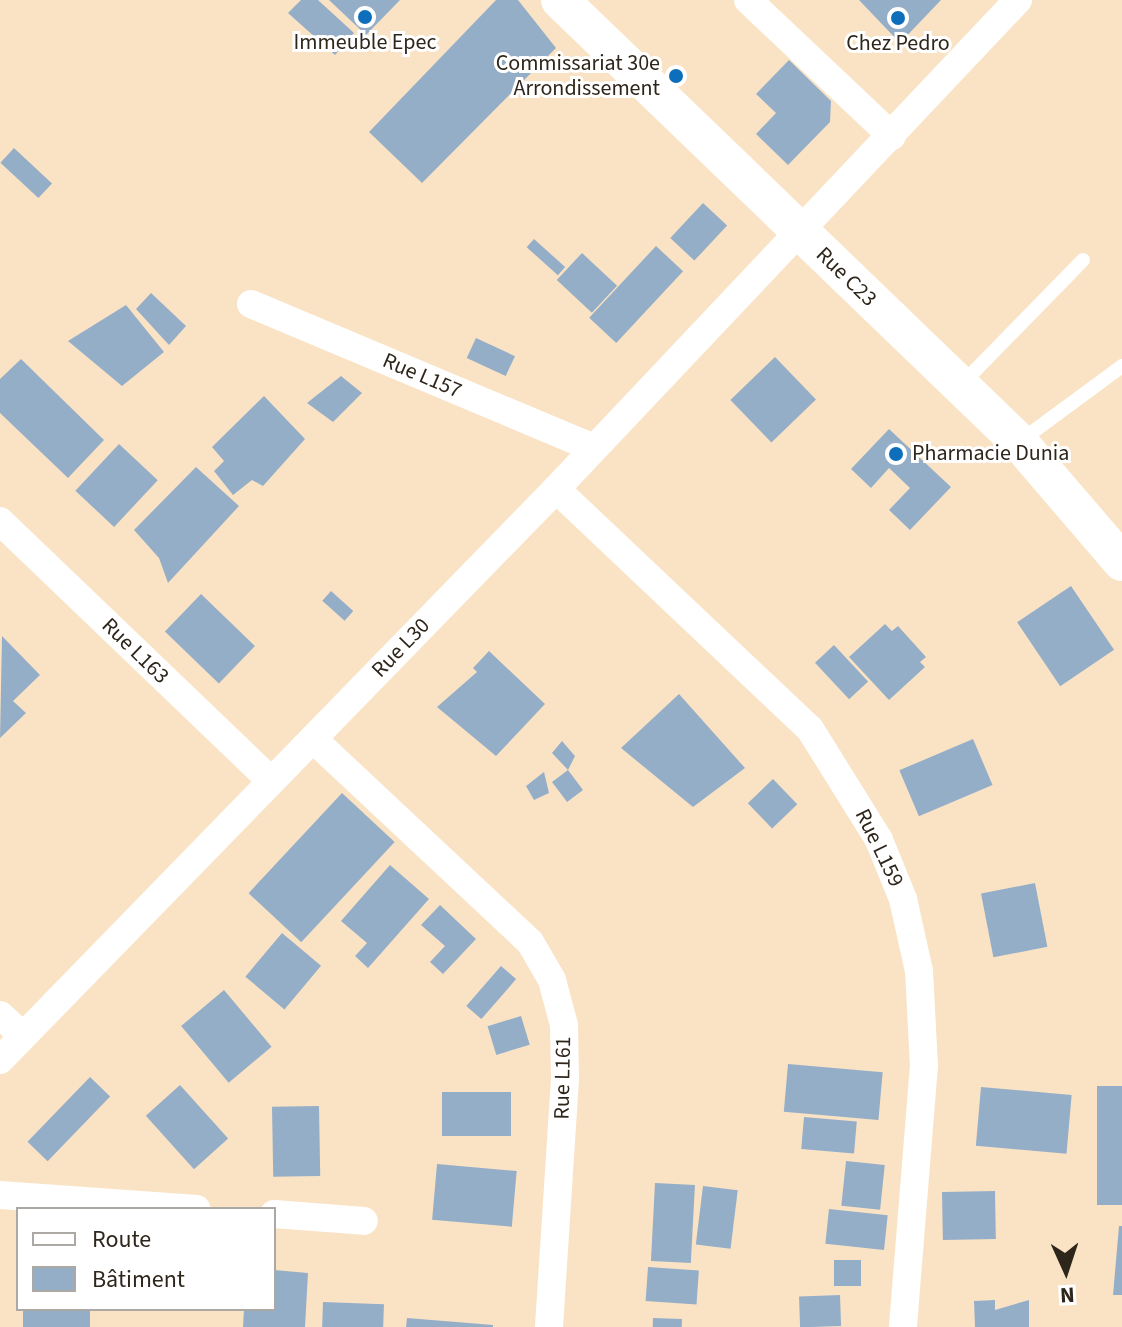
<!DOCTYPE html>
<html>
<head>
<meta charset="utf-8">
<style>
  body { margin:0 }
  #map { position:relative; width:1122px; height:1327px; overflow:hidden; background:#fae3c5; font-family:"Source Sans 3",sans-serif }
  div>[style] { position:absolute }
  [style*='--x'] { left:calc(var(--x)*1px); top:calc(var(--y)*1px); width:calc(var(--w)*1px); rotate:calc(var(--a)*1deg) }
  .building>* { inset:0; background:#95aec8; transform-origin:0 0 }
  .lane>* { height:14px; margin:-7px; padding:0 7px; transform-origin:7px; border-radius:7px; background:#fff }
  .street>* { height:28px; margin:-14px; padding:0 14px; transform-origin:14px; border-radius:14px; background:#fff }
  .secondary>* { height:38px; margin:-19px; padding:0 19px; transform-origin:19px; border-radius:19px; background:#fff }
  .dots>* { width:22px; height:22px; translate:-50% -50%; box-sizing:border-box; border:4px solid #fff; border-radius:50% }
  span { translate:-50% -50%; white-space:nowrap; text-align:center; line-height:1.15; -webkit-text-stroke:6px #fff; paint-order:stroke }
  .poi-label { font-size:22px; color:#2f261b }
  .right { translate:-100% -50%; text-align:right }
  .left { translate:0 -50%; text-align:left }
  .street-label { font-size:22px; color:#2f261b }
  .legend { position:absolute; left:16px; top:1207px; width:260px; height:104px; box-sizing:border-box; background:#fff; border:2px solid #aca8a4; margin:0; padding:10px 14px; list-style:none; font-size:24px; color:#2f261b }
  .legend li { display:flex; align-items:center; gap:16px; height:40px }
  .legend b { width:40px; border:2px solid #aca8a4 }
  .north { position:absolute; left:1026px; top:1231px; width:80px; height:80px; -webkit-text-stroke:6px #fff; paint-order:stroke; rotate:177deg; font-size:22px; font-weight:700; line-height:32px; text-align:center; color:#2f261b }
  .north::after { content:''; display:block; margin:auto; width:28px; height:36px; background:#2f261b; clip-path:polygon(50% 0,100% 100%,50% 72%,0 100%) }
</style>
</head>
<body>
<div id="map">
  <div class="building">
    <div style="clip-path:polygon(301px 0,318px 0,354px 33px,335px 55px,288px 13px)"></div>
    <div style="clip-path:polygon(329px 0,400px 0,366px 35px)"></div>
    <div style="clip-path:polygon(496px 0,518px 0,556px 48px,422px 183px,369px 132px)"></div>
    <div style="clip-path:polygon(859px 0,941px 0,900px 43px)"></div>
    <div style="clip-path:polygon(789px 60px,831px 101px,830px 122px,788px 165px,756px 134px,776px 113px,756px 94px)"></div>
    <div style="left:14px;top:148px;width:52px;height:20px;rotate:43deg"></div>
    <div style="left:703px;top:203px;width:33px;height:48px;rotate:43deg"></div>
    <div style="left:534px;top:239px;width:42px;height:11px;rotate:42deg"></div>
    <div style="left:656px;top:246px;width:37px;height:98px;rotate:43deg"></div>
    <div style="left:582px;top:253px;width:48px;height:37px;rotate:43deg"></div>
    <div style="clip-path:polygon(151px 293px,186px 326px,169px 345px,136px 309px)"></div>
    <div style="clip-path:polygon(126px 305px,164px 352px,122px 386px,68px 341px)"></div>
    <div style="left:476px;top:338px;width:43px;height:22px;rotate:25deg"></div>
    <div style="left:775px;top:357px;width:59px;height:62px;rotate:46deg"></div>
    <div style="clip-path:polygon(21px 359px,104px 440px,68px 478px,0 413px,0 379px)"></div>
    <div style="clip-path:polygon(341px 376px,362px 393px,333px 422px,307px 403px)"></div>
    <div style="clip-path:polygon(264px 396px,305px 439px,263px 486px,252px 480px,233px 495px,214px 471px,224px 461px,212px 447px)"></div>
    <div style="clip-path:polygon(889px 429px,951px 487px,910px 530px,889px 510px,910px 488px,889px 468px,871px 488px,851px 469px)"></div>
    <div style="left:119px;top:444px;width:53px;height:64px;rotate:43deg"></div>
    <div style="clip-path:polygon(196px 467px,239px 506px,168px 583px,159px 558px,134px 530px)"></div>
    <div style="left:1071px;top:586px;width:77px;height:65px;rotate:56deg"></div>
    <div style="left:331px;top:591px;width:30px;height:13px;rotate:42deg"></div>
    <div style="left:201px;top:594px;width:75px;height:52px;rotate:44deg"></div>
    <div style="clip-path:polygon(885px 624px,892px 631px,898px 626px,926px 657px,920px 662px,925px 667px,889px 700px,849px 657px)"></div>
    <div style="clip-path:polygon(2px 636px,40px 675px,13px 701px,26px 713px,0 738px)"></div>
    <div style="left:834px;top:645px;width:50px;height:26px;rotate:47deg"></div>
    <div style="clip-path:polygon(489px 651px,545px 704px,496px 756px,437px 707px,477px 672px,473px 668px)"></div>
    <div style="clip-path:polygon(679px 694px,745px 768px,693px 807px,621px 748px)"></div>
    <div style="left:973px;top:739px;width:50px;height:80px;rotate:67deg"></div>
    <div style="clip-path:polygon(562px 741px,575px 756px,568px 770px,552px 753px)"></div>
    <div style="left:568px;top:770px;width:25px;height:20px;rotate:53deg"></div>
    <div style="clip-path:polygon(544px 772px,549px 793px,534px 800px,526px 786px)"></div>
    <div style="left:773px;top:779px;width:35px;height:35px;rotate:46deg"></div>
    <div style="left:342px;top:793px;width:72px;height:137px;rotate:43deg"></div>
    <div style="clip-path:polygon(390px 865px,429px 899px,368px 968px,355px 956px,367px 943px,341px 921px)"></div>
    <div style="left:1035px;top:883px;width:65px;height:55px;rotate:79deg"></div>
    <div style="clip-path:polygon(440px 905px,476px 939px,443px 974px,430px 962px,445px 946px,421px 925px)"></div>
    <div style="left:282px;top:933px;width:51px;height:57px;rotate:40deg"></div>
    <div style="left:501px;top:966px;width:20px;height:53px;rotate:41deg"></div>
    <div style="left:224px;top:990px;width:74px;height:56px;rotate:50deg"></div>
    <div style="left:521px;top:1016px;width:30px;height:35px;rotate:73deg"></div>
    <div style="left:788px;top:1064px;width:95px;height:48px;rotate:5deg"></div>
    <div style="left:90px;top:1077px;width:28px;height:90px;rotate:44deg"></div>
    <div style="left:180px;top:1085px;width:72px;height:46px;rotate:48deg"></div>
    <div style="left:1097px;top:1086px;width:25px;height:119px"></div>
    <div style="left:981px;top:1087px;width:91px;height:59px;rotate:5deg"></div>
    <div style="left:442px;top:1092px;width:69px;height:44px"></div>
    <div style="left:319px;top:1106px;width:70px;height:47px;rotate:89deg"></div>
    <div style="left:804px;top:1117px;width:53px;height:32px;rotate:5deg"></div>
    <div style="left:846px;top:1161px;width:39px;height:45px;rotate:6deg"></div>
    <div style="left:437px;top:1164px;width:80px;height:56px;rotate:5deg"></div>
    <div style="left:655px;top:1183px;width:40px;height:78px;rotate:3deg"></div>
    <div style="left:703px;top:1186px;width:35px;height:59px;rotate:7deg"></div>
    <div style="left:995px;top:1191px;width:48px;height:53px;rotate:89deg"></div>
    <div style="left:829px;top:1209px;width:59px;height:35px;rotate:6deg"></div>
    <div style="clip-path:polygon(1119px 1226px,1122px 1226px,1122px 1295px,1113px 1295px)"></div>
    <div style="left:861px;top:1260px;width:26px;height:27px;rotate:90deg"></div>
    <div style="left:648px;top:1267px;width:51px;height:34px;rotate:4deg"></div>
    <div style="clip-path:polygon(274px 1270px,308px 1273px,305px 1327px,243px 1327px,244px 1309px,274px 1309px)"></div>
    <div style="left:840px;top:1295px;width:31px;height:41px;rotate:88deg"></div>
    <div style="clip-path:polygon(995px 1300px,995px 1310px,1029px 1300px,1029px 1327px,975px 1327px,974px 1301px)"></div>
    <div style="left:323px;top:1302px;width:61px;height:25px;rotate:2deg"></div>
    <div style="left:23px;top:1309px;width:67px;height:18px"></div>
    <div style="clip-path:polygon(407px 1318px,493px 1325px,493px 1327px,406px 1327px)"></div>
    <div style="left:653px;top:1318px;width:29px;height:9px;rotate:2deg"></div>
  </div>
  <div class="lane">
    <div style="--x:960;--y:386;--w:176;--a:-45.7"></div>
    <div style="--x:1019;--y:442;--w:128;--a:-36.4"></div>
  </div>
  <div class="street">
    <div style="--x:748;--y:0;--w:198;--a:43.4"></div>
    <div style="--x:251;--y:304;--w:371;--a:22.8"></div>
    <div style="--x:556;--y:489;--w:349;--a:43.4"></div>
    <div style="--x:810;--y:729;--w:131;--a:58.1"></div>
    <div style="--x:879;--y:840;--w:64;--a:67.9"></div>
    <div style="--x:903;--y:899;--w:74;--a:77.5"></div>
    <div style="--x:919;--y:971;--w:94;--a:87"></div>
    <div style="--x:924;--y:1065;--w:263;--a:94.6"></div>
    <div style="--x:0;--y:521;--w:374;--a:43.8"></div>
    <div style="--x:313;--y:739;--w:297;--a:43.1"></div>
    <div style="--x:530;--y:942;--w:44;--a:59.9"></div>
    <div style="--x:552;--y:980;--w:47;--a:75.1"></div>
    <div style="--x:564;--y:1025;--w:54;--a:88.9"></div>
    <div style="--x:565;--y:1079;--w:249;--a:93.7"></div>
    <div style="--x:0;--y:1015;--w:31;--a:42"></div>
    <div style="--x:0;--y:1060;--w:797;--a:-45.76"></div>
    <div style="--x:556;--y:489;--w:673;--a:-46.63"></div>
    <div style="--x:0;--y:1195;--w:197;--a:4.1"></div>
    <div style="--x:274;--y:1214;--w:90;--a:4.4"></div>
  </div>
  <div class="secondary">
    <div style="--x:560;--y:0;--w:637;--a:43.92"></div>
    <div style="--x:1019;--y:442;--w:158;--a:49.4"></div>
  </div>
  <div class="dots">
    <div style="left:365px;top:17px;background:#0d6fbb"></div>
    <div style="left:898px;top:18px;background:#0d6fbb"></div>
    <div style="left:676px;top:76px;background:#0d6fbb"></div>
    <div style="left:896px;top:454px;background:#0d6fbb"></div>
  </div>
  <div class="poi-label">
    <span style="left:365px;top:43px">Immeuble Epec</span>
    <span style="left:898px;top:44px">Chez Pedro</span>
    <span class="right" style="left:660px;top:76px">Commissariat 30e<br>Arrondissement</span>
    <span class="left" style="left:912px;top:454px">Pharmacie Dunia</span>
  </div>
  <div class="street-label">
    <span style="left:846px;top:277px;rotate:44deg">Rue C23</span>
    <span style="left:422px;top:376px;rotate:23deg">Rue L157</span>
    <span style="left:401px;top:648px;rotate:-46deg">Rue L30</span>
    <span style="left:135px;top:651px;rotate:44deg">Rue L163</span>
    <span style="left:879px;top:848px;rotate:64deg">Rue L159</span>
    <span style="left:563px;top:1078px;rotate:-89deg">Rue L161</span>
  </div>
  <ul class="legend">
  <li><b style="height:10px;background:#fff"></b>Route</li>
  <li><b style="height:22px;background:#95aec8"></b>Bâtiment</li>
  </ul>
  <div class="north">N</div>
</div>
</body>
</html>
